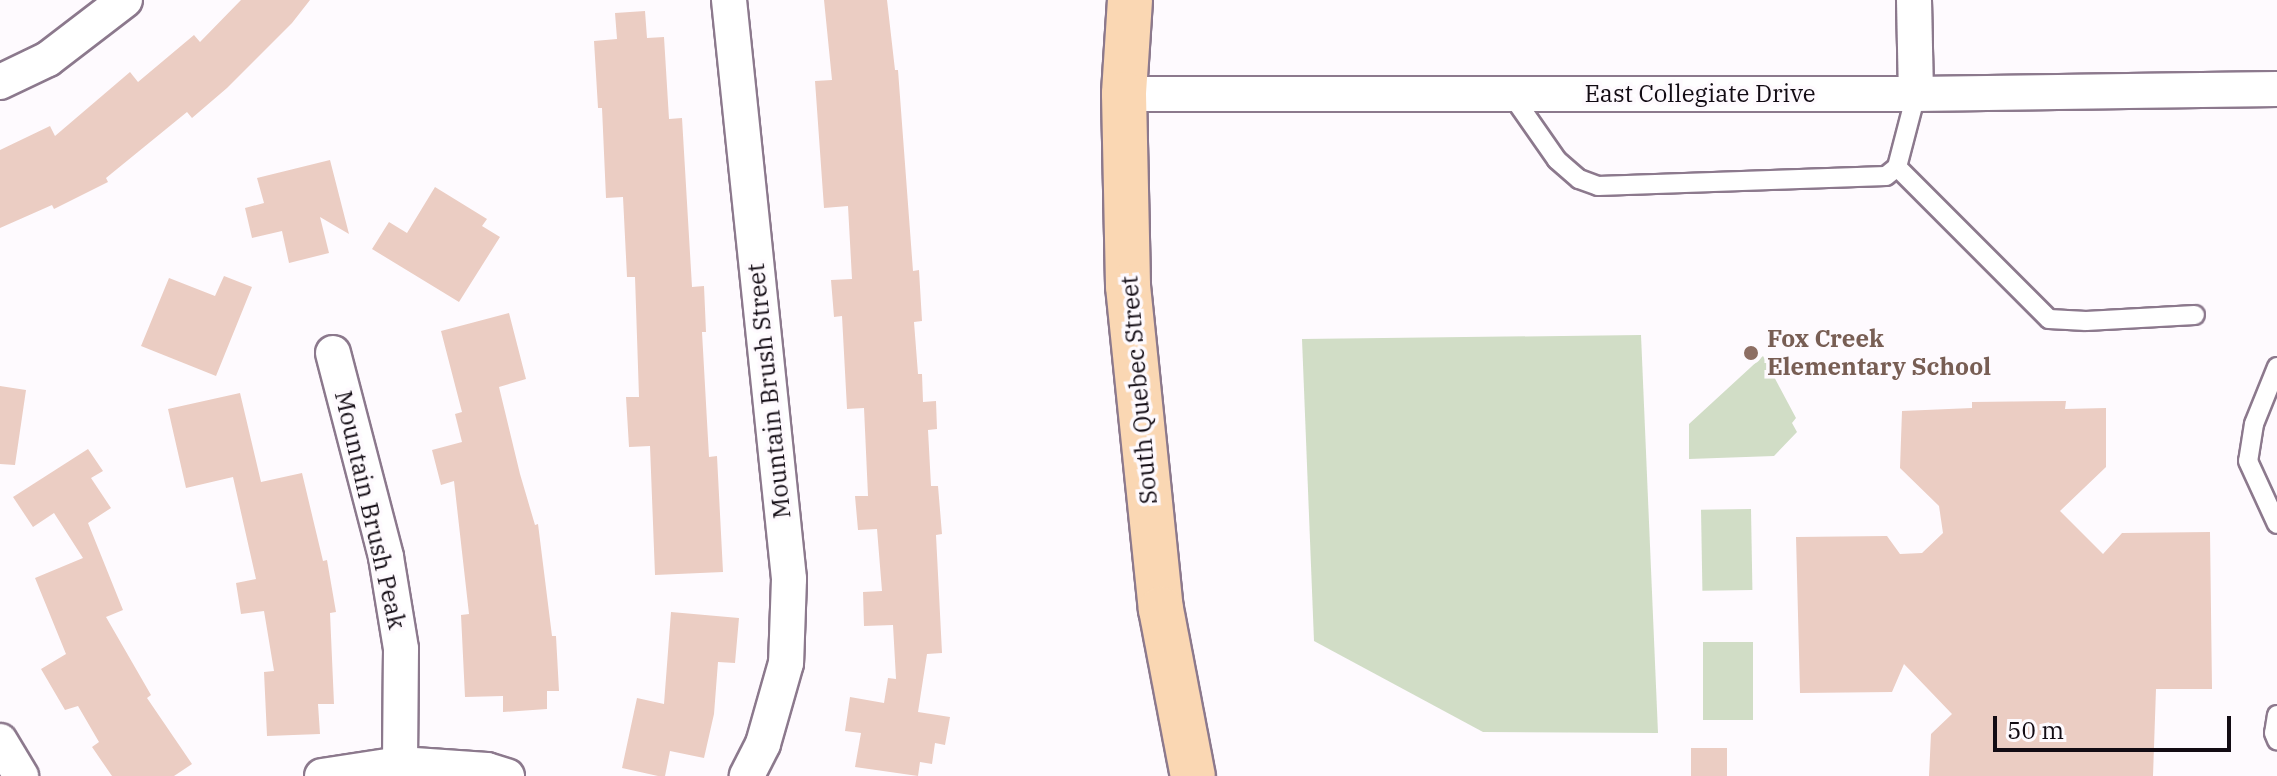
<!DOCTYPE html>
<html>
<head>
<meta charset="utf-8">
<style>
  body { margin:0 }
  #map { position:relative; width:2277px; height:776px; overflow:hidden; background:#fefafe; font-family:"IBM Plex Serif",serif }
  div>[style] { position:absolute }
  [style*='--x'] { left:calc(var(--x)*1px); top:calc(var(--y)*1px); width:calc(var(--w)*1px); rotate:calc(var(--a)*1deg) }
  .green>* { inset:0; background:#d1ddc6; transform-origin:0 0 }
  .building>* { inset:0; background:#ebcdc3; transform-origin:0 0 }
  .roads { filter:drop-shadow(2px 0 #8c798d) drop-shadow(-2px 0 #8c798d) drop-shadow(0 2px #8c798d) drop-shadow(0 -2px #8c798d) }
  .lane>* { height:18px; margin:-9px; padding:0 9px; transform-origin:9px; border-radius:9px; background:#fff }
  .street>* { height:34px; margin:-17px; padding:0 17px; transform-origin:17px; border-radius:17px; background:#fff }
  .primary>* { height:44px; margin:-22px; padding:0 22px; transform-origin:22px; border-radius:22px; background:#fad7b3 }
  .dots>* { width:22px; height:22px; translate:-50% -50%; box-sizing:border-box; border:4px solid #fefafe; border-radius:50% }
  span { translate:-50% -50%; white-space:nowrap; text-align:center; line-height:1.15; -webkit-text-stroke:7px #fefafe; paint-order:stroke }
  .street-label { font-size:24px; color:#120b13 }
  .education-label { font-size:24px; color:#785e54; font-weight:700 }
  .left { translate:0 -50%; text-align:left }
  .scale { position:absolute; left:1993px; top:716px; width:238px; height:36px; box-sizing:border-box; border:4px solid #120b13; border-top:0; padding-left:10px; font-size:24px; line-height:28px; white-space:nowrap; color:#120b13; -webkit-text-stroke:6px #fefafe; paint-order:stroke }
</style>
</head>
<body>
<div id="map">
  <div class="green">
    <div style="clip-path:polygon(1641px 335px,1658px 733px,1483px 732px,1314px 641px,1302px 339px)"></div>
    <div style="clip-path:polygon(1763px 356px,1796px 418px,1792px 423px,1797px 432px,1774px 456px,1689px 459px,1689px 424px)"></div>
    <div style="left:1751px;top:509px;width:81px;height:50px;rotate:89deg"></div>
    <div style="left:1703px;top:642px;width:50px;height:78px"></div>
  </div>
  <div class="building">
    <div style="clip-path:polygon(241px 0,310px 0,292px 23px,227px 88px,192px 118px,187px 112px,106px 178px,108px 182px,54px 209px,52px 205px,0 228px,0 150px,50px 126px,55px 136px,130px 72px,138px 82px,194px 35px,200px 42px)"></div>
    <div style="clip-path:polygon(824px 0,887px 0,895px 70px,898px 70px,913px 271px,919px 270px,922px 321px,914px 322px,918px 374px,922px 374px,923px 402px,936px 401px,937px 429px,928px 430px,931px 486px,938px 486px,942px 534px,936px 535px,942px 653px,927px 654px,918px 712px,950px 717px,945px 745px,935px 743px,932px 764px,920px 762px,918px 776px,855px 767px,861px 733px,845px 731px,850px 697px,884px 703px,888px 678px,896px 679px,893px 625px,864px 626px,863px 592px,882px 591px,877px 529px,858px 530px,855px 496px,868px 496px,864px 408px,847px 409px,842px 316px,834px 317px,831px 280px,852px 279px,848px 206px,824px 208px,815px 81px,832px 80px)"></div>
    <div style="clip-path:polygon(645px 11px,647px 38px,664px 37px,669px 119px,682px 118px,692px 287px,704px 286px,706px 332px,702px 332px,709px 457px,717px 456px,723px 572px,655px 575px,650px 446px,629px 447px,626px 397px,639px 397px,635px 277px,627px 277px,623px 197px,606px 198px,602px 108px,598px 108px,594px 41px,617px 39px,615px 13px)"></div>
    <div style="clip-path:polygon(330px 160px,349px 234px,320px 217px,329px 253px,289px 263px,282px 231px,252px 238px,245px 208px,264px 203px,257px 178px)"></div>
    <div style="clip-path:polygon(435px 187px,487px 219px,482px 226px,500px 237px,459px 302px,372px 249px,389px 222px,407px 233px)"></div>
    <div style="clip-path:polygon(224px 276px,252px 287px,216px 376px,141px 346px,169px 278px,215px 296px)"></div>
    <div style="clip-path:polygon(509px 313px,526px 379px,499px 387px,520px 474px,535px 525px,538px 524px,552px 636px,556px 636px,559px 691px,547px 691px,547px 709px,503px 712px,503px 696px,465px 697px,461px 615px,469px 614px,454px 481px,441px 485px,432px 450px,462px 442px,455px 414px,462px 412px,441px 331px)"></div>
    <div style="clip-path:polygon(0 386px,26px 390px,15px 465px,0 464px)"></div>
    <div style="clip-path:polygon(240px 393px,261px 482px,302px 473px,323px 561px,327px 560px,336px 612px,330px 613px,334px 704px,318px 704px,320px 734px,267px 736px,264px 672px,274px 671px,264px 611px,241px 614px,236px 583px,256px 579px,233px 477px,186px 488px,168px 409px)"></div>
    <div style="clip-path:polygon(2066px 401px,2065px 409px,2106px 408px,2106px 467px,2060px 511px,2103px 554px,2122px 533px,2210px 532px,2212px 689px,2156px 689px,2153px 776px,1929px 776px,1931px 734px,1952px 714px,1904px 664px,1892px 692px,1800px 693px,1796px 537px,1887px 536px,1900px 554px,1922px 553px,1943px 533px,1939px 506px,1900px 468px,1902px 411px,1972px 408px,1972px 402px)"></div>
    <div style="clip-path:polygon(88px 449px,103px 471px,91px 478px,111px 508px,88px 523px,123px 610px,106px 617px,151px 695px,147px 698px,192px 764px,174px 776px,112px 776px,92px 747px,99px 742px,78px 706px,65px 710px,41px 669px,66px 654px,35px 578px,83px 558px,54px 513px,33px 527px,13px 497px)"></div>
    <div style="clip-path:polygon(671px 612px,739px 618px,735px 663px,718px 662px,714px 714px,704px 758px,670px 751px,665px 776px,658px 776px,622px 768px,637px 698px,664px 704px)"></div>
    <div style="left:1727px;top:748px;width:28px;height:36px;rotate:90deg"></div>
  </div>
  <div class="roads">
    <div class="lane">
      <div style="--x:1511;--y:94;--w:80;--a:55.1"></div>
      <div style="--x:1557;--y:160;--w:29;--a:41"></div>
      <div style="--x:1579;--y:179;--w:20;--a:20"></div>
      <div style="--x:1598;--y:186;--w:288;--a:-2"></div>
      <div style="--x:1886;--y:176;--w:14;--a:-39"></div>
      <div style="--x:1897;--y:167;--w:75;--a:-75.4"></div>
      <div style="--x:1897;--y:167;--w:215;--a:45"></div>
      <div style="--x:2049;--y:319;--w:37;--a:3"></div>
      <div style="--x:2086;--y:321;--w:109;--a:-3.2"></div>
      <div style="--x:2277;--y:367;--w:61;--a:112"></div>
      <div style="--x:2254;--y:424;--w:37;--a:99"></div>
      <div style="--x:2248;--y:461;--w:69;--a:65.3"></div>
      <div style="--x:2277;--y:715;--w:18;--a:99"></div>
      <div style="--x:2274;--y:733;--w:8;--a:67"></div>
    </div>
    <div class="street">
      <div style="--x:729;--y:0;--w:582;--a:84.08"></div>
      <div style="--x:789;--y:579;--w:84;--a:92"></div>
      <div style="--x:786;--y:663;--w:84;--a:105.9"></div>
      <div style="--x:763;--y:744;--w:36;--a:117"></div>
      <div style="--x:1914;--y:0;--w:94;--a:88.8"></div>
      <div style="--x:0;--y:82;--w:53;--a:-25.6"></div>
      <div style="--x:48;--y:59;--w:97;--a:-37.5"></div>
      <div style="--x:1124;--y:94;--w:792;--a:0"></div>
      <div style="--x:1916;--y:94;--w:361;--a:-0.8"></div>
      <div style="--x:333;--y:353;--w:211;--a:75.4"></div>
      <div style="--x:386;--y:557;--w:93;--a:80.7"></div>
      <div style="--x:401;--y:649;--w:115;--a:90.5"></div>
      <div style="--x:0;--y:741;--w:41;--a:59"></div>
      <div style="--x:322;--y:776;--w:79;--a:-8.7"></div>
      <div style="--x:400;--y:764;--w:87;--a:3.9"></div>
      <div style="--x:487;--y:770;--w:21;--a:17"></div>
    </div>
    <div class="primary">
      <div style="--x:1130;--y:0;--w:94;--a:93.7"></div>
      <div style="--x:1124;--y:94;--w:192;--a:88.8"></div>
      <div style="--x:1128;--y:286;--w:325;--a:84.2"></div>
      <div style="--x:1161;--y:609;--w:170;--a:79.2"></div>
    </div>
  </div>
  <div class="dots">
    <div style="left:1751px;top:353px;background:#8d6e63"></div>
  </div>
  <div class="street-label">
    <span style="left:1700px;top:94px">East Collegiate Drive</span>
    <span style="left:1139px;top:390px;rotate:-95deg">South Quebec Street</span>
    <span style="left:769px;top:391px;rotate:-96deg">Mountain Brush Street</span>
    <span style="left:370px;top:510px;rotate:77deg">Mountain Brush Peak</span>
  </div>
  <div class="education-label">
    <span class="left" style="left:1767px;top:353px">Fox Creek<br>Elementary School</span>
  </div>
  <div class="scale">50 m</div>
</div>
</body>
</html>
